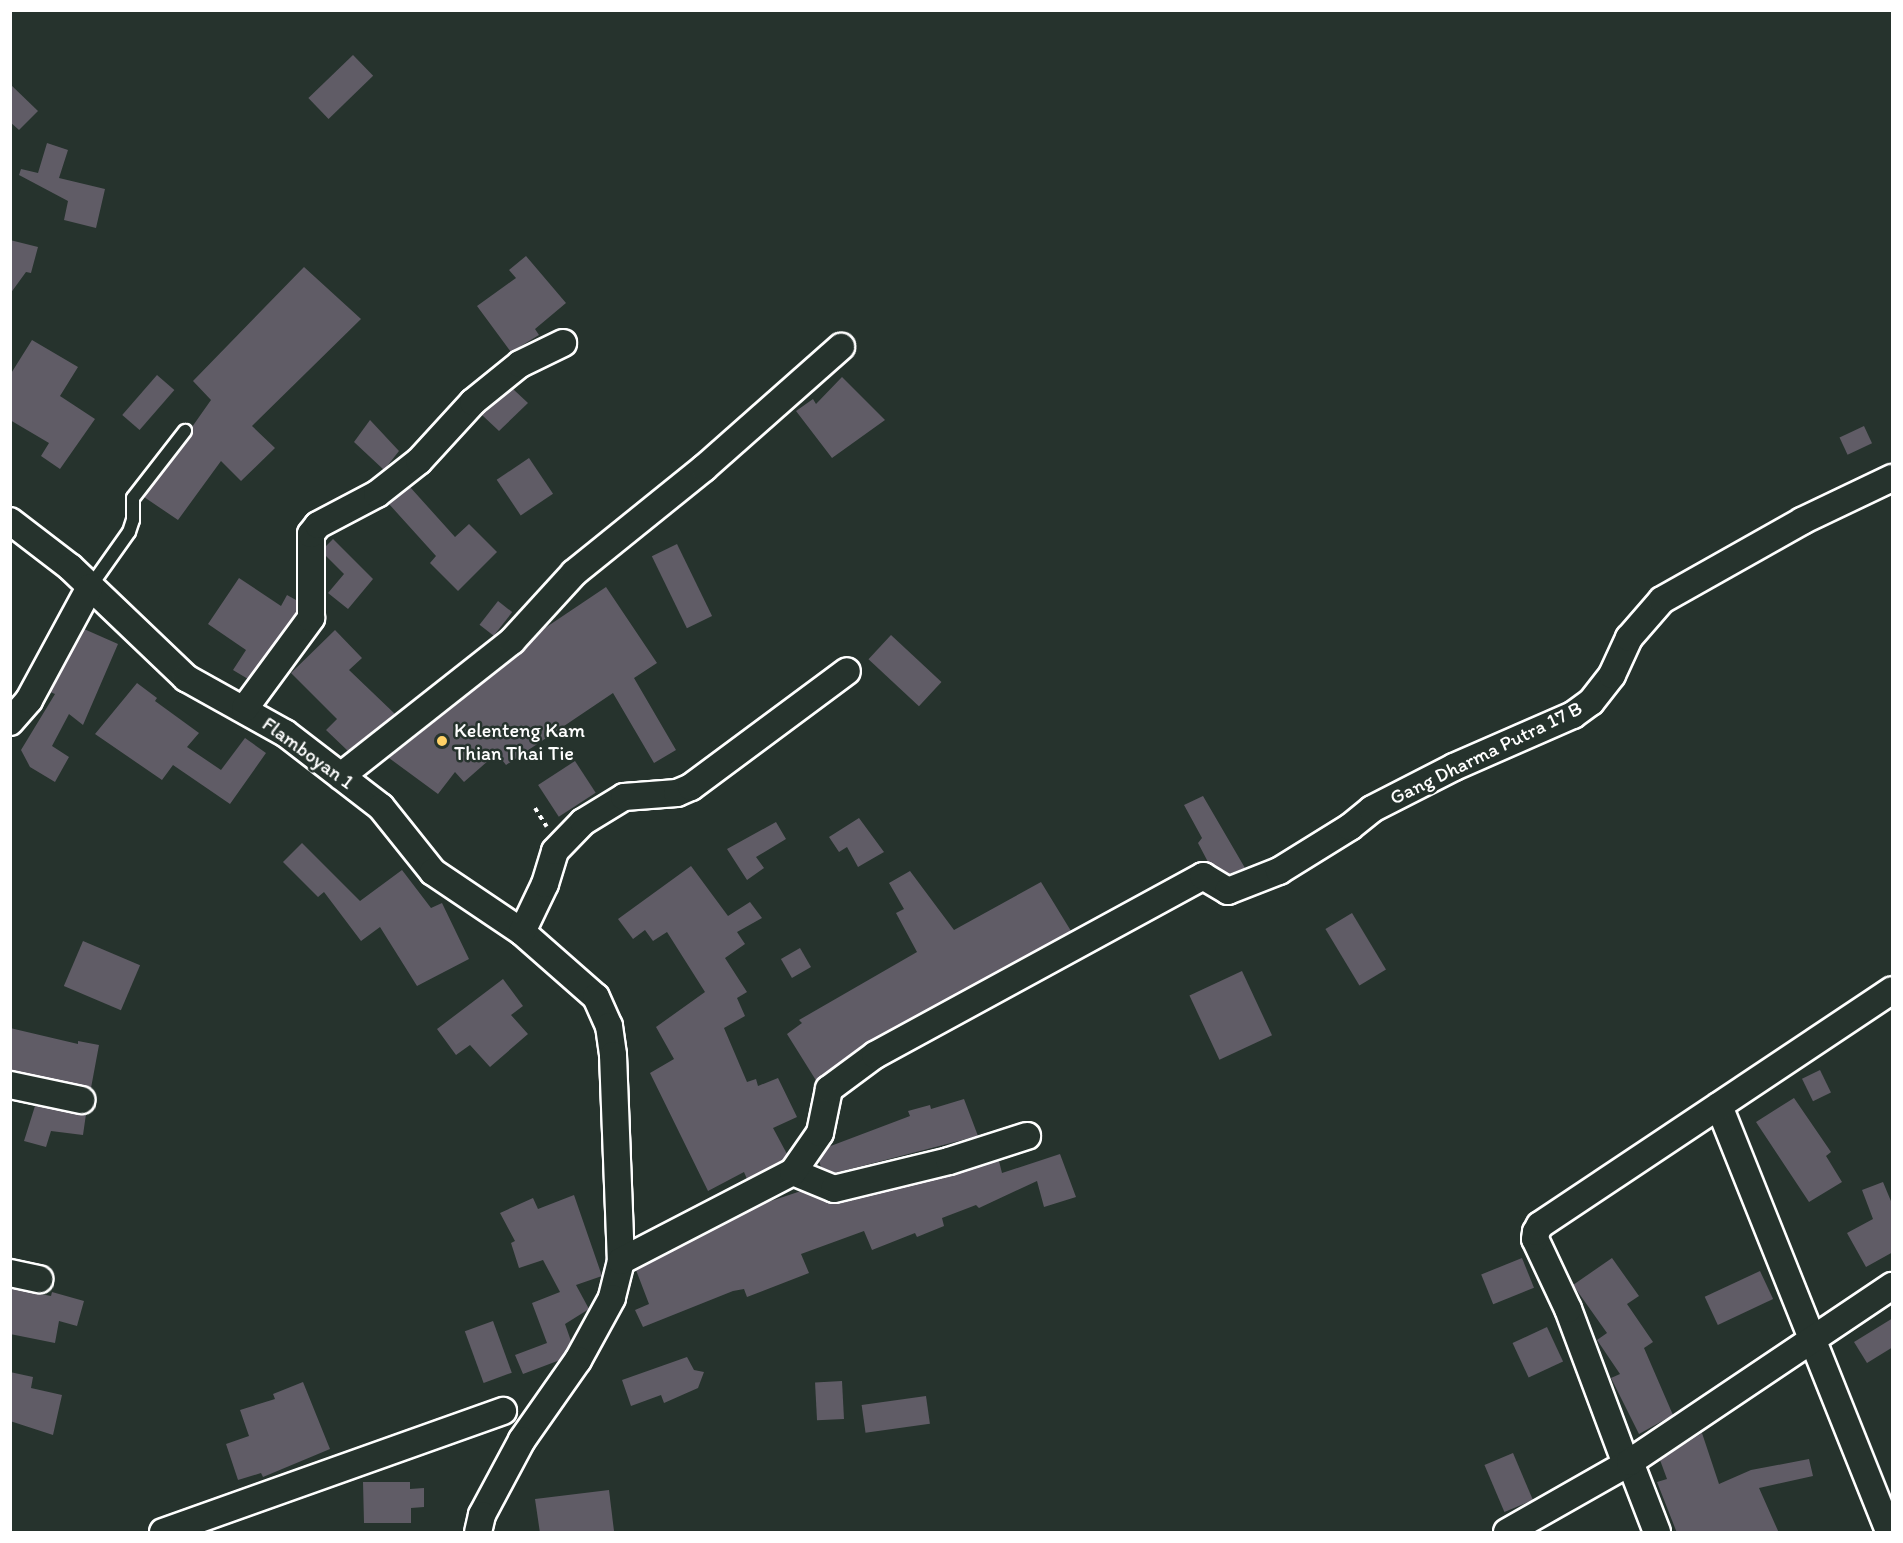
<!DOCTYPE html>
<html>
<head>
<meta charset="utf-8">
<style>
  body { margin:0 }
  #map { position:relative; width:1903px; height:1543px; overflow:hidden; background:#26332d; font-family:Itim,sans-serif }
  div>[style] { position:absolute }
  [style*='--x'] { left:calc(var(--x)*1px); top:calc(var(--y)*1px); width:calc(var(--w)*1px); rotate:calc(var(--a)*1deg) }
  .building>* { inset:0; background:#605c66; transform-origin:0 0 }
  .path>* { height:4px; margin-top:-2px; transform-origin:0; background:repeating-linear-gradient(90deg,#fff 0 4.5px,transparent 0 9px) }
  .roads { filter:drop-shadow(2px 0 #fff) drop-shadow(-2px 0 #fff) drop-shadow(0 2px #fff) drop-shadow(0 -2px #fff) }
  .lane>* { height:12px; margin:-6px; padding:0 6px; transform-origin:6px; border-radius:6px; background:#26332d }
  .street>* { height:26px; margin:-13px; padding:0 13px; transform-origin:13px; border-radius:13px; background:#26332d }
  .dots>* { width:16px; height:16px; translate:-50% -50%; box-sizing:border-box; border:3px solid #26332d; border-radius:50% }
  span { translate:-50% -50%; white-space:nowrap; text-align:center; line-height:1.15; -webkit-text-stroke:5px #26332d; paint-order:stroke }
  .poi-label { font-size:20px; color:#fff }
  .left { translate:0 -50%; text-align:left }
  .street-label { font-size:20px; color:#fff }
  .frame { position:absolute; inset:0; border:12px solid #fff; pointer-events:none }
</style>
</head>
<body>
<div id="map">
  <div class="building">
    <div style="left:353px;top:55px;width:29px;height:62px;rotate:46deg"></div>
    <div style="clip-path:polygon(10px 84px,38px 111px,19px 130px,10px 122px)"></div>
    <div style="clip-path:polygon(47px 143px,68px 150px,59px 178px,105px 189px,96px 228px,64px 220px,68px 201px,19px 175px,21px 169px,38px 173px)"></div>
    <div style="clip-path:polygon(10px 240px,38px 247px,31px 273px,26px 272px,10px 294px)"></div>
    <div style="clip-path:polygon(526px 256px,566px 303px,535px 329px,539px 335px,511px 352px,477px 306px,516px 278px,509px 270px)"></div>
    <div style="clip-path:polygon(304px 267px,361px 319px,252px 426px,275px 448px,241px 481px,221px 461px,178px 520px,144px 497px,192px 436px,192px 427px,211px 400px,193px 381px)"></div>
    <div style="clip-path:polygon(32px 340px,78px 367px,60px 396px,95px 419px,60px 469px,41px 456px,49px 443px,10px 420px,10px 375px)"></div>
    <div style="left:157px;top:375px;width:23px;height:53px;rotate:41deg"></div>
    <div style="clip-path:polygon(842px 377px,885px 420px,832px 458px,796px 411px,813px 399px,816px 404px)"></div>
    <div style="clip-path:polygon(513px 389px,528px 403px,499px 431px,482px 415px)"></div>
    <div style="clip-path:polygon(370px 420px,399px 451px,384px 470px,354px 442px)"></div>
    <div style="left:1864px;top:426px;width:19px;height:27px;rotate:65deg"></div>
    <div style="left:529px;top:458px;width:43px;height:39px;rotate:56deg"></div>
    <div style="clip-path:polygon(410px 487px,455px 537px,469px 524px,497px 552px,458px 591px,430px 563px,436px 556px,389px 504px)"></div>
    <div style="clip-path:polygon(333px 539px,373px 579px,348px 609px,328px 593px,344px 574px,326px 556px,326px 546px)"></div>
    <div style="left:677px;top:544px;width:80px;height:28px;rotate:64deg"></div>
    <div style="clip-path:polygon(239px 578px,281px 606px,287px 595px,296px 600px,296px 613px,248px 679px,233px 670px,246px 650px,208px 624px)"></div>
    <div style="clip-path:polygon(606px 587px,657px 663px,634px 678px,676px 750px,654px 763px,613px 693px,506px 765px,497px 753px,464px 782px,455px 772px,438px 794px,389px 758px,521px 653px,542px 630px)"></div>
    <div style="left:498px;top:601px;width:18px;height:30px;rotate:38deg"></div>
    <div style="clip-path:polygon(84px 629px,118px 644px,83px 725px,69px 714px,52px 746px,69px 757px,55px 782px,30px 767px,21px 750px,55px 694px,50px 692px)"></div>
    <div style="clip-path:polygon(335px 630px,362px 658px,349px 670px,395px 714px,348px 751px,326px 730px,337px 719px,291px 673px)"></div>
    <div style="left:891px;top:635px;width:69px;height:33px;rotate:43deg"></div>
    <div style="clip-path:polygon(137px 683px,157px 698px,155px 701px,199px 733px,187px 747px,221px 770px,245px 738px,266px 753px,230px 804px,173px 765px,162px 780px,95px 734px)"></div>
    <div style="left:575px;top:761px;width:38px;height:44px;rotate:57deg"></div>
    <div style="clip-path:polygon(1203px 796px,1245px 868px,1229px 874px,1208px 862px,1198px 843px,1202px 838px,1184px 805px)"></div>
    <div style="clip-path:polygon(859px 818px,884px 852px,858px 867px,847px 847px,839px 852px,829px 837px)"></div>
    <div style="clip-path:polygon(776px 822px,786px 839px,756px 857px,764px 868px,747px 880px,727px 849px)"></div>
    <div style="clip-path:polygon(302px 843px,360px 901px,402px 870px,431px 908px,442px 903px,469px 959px,417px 986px,380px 927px,361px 941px,324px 892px,318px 897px,283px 862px)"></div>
    <div style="clip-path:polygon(691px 866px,728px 916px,750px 902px,762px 918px,737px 932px,745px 944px,725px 958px,747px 992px,737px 998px,745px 1016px,724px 1028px,747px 1082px,756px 1079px,758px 1086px,778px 1078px,797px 1117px,773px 1128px,787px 1154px,783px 1160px,747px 1179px,744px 1172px,708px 1191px,650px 1073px,674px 1059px,656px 1027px,705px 992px,667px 932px,653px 941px,645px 930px,633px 939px,618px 919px)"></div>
    <div style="clip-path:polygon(910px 871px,954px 930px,1041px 882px,1071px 931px,868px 1042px,817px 1082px,787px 1034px,802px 1023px,799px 1020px,917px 952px,896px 913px,904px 909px,889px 883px)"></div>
    <div style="left:1352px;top:913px;width:66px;height:31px;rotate:59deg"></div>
    <div style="left:83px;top:941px;width:62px;height:49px;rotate:23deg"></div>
    <div style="left:800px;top:948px;width:22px;height:22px;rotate:60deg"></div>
    <div style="left:1242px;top:971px;width:71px;height:58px;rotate:65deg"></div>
    <div style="clip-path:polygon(503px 979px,523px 1006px,511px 1015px,528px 1034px,490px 1067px,470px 1045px,456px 1055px,437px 1029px)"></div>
    <div style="clip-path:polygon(10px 1028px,78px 1044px,78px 1041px,99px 1045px,91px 1088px,10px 1070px)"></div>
    <div style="left:1820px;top:1070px;width:25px;height:20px;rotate:64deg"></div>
    <div style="clip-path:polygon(1794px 1098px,1831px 1152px,1826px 1156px,1842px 1182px,1809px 1202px,1756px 1122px)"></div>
    <div style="clip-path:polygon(964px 1099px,978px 1136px,835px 1173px,821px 1167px,819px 1161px,828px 1147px,910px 1116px,908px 1111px,930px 1105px,931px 1109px)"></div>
    <div style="clip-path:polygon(35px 1106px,86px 1114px,83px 1135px,51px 1131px,46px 1147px,24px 1141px)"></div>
    <div style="clip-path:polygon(1060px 1154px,1076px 1197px,1044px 1207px,1037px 1181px,979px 1208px,976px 1205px,942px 1218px,944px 1226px,917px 1237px,915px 1233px,872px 1250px,864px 1231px,801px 1254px,809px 1273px,747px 1297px,744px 1289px,733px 1291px,643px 1327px,635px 1310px,649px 1304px,636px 1270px,765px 1203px,801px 1191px,838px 1204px,999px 1161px,1002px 1173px)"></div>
    <div style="clip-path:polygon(1883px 1182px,1893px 1206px,1893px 1252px,1866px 1267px,1847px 1233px,1873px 1219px,1862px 1190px)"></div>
    <div style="clip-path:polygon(574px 1195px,602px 1276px,576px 1285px,589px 1309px,565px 1324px,571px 1341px,560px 1360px,523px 1374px,515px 1355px,547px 1343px,532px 1303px,560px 1292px,543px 1260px,519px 1268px,511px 1243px,515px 1241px,500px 1213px,533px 1198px,538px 1209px)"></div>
    <div style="left:1522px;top:1258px;width:32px;height:44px;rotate:68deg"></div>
    <div style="clip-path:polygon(1612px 1258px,1639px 1296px,1627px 1304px,1653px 1342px,1644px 1348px,1673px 1415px,1639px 1434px,1611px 1378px,1620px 1374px,1597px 1340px,1607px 1333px,1573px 1285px)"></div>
    <div style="left:1760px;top:1271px;width:31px;height:61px;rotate:65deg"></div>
    <div style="clip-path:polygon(10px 1288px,51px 1296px,52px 1292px,84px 1301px,77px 1326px,59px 1321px,55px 1343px,10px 1334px)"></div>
    <div style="clip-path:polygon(1893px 1318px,1893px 1347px,1867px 1363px,1854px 1342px)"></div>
    <div style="left:493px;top:1321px;width:55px;height:30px;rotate:70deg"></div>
    <div style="left:1547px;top:1327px;width:38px;height:38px;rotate:65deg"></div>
    <div style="clip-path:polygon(687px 1357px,694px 1370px,704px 1372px,698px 1388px,664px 1403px,661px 1395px,631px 1406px,622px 1380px)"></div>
    <div style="clip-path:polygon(10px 1372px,33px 1377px,31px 1388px,62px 1395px,53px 1435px,10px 1421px)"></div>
    <div style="left:842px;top:1381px;width:38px;height:27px;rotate:87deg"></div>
    <div style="clip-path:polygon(303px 1382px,330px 1449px,263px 1477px,261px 1473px,238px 1480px,226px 1444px,249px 1436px,240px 1410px,275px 1399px,273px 1394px)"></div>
    <div style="left:926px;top:1396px;width:28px;height:65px;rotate:82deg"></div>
    <div style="clip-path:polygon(1702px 1433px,1719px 1484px,1751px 1470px,1809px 1459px,1813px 1476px,1759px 1488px,1779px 1533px,1677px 1533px,1657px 1482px,1667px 1479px,1660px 1460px)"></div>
    <div style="left:1513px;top:1453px;width:51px;height:31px;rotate:67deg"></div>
    <div style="clip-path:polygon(363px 1482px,410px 1482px,410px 1489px,424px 1488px,424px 1507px,411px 1508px,411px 1523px,364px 1523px)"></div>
    <div style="clip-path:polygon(609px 1490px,614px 1531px,540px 1533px,535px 1499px)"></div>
  </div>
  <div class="path">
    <div style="--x:535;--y:808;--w:22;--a:58"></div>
  </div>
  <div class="roads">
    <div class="lane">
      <div style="--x:90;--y:587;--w:67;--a:-54.7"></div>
      <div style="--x:129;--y:532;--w:13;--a:-72"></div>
      <div style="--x:133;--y:520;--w:22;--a:-90"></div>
      <div style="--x:133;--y:498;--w:85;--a:-52.2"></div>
    </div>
    <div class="street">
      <div style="--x:10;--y:521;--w:76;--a:37.5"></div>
      <div style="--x:70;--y:567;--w:161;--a:43.7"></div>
      <div style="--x:186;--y:678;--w:113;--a:29.1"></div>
      <div style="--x:285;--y:733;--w:121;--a:37.6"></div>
      <div style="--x:381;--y:807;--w:83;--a:51.3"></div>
      <div style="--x:433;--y:872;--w:107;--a:34"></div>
      <div style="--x:522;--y:932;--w:98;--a:41.3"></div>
      <div style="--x:596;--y:997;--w:32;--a:66"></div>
      <div style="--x:609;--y:1026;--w:29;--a:82"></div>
      <div style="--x:613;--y:1055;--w:206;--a:87.8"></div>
      <div style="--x:621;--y:1261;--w:38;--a:104"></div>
      <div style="--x:612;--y:1298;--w:71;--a:118.7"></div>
      <div style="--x:578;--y:1360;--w:98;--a:125"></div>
      <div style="--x:522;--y:1440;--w:85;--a:118.1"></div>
      <div style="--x:482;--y:1515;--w:17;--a:103"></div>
      <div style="--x:245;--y:708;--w:112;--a:-53.7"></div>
      <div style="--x:311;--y:618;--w:84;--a:-90"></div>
      <div style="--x:311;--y:534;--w:11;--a:-52"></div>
      <div style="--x:318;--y:525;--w:67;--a:-27.7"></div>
      <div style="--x:377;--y:494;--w:53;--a:-38.2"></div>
      <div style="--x:419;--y:461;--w:80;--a:-47.5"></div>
      <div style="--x:473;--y:402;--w:60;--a:-39"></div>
      <div style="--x:520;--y:364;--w:48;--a:-26"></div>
      <div style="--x:10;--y:722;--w:29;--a:-49"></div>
      <div style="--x:29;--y:700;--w:128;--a:-61.6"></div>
      <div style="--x:341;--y:776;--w:218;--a:-38.3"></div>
      <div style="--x:512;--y:641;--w:92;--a:-47.6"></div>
      <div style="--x:574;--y:573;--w:167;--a:-38.9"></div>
      <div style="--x:704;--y:468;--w:183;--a:-41.5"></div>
      <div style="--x:522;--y:932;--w:53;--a:-64.4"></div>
      <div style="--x:545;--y:884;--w:34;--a:-73"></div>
      <div style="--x:555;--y:851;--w:40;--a:-46"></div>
      <div style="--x:583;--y:822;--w:48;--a:-31.4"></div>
      <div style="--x:624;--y:797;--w:53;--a:-4.3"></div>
      <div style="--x:677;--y:793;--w:15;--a:-23"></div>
      <div style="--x:691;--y:787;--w:194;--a:-36.6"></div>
      <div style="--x:10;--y:1085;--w:73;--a:11.9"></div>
      <div style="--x:1719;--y:1106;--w:459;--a:68.2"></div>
      <div style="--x:793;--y:1172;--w:44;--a:22.5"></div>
      <div style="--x:834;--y:1189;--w:118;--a:-13.7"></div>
      <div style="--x:949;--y:1161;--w:82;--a:-17.8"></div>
      <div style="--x:621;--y:1261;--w:194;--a:-27.4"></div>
      <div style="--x:793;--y:1172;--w:47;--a:-55.3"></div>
      <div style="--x:820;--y:1133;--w:45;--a:-78.4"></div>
      <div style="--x:829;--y:1089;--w:57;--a:-36.5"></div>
      <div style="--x:875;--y:1055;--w:374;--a:-28.6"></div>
      <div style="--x:1203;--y:876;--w:29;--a:31"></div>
      <div style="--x:1228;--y:891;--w:55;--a:-21.4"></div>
      <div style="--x:1279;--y:871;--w:84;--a:-31.8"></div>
      <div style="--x:1350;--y:827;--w:28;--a:-39"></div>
      <div style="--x:1372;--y:809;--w:92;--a:-27.1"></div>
      <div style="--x:1454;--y:767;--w:130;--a:-23.6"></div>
      <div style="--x:1573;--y:715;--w:22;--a:-36"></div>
      <div style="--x:1591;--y:702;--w:34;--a:-52"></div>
      <div style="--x:1612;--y:675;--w:41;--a:-65.3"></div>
      <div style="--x:1629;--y:638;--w:50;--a:-49"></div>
      <div style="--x:1662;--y:600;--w:161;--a:-29.4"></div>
      <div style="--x:1802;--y:521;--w:100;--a:-25.5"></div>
      <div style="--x:10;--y:1273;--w:30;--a:12"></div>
      <div style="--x:1630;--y:1462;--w:75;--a:68.9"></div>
      <div style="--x:1626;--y:1464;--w:165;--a:-110.5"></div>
      <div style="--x:1568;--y:1309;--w:77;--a:-115.2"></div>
      <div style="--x:1535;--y:1239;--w:7;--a:-82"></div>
      <div style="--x:1536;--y:1232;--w:8;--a:-60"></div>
      <div style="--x:1540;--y:1225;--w:423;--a:-33.7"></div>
      <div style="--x:163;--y:1532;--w:361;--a:-19.6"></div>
      <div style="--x:1507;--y:1532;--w:142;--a:-29.6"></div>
      <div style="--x:1630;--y:1462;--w:316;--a:-33.9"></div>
    </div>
  </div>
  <div class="dots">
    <div style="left:442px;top:741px;background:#ffd166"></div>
  </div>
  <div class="poi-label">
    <span class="left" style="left:454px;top:742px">Kelenteng Kam<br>Thian Thai Tie</span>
  </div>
  <div class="street-label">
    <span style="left:308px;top:753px;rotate:36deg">Flamboyan 1</span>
    <span style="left:1486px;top:753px;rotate:-26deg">Gang Dharma Putra 17 B</span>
  </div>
  <div class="frame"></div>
</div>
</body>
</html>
